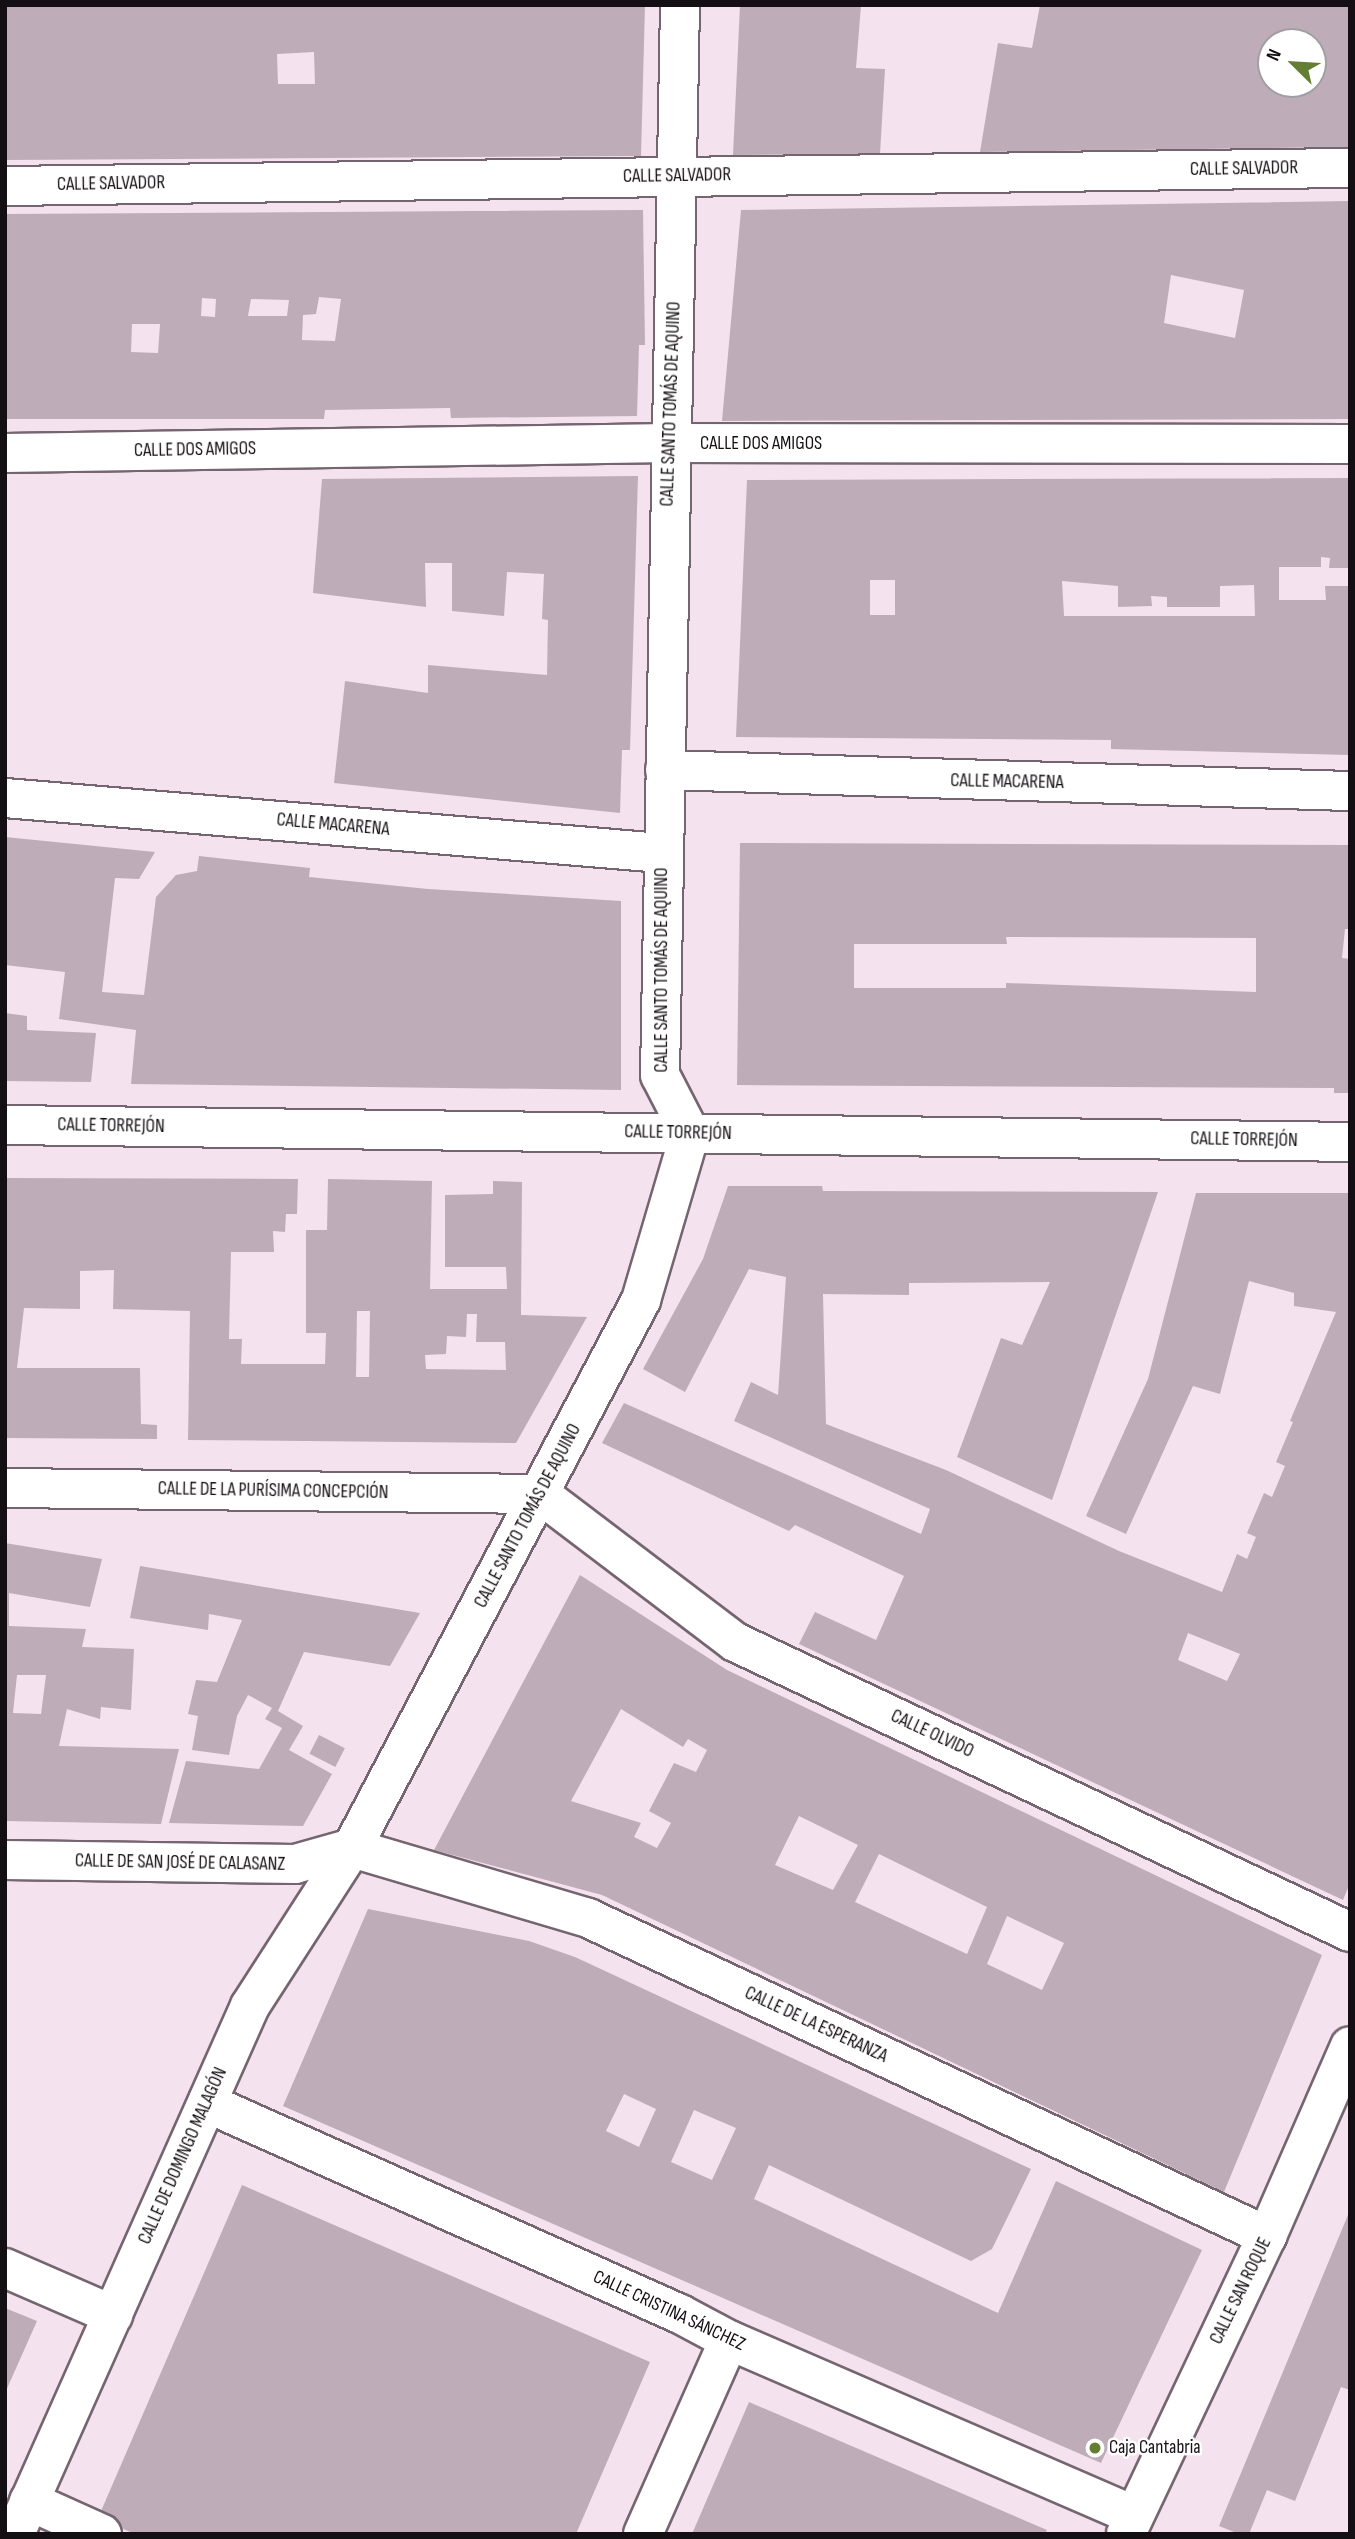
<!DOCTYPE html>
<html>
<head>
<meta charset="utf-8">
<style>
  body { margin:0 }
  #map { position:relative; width:1355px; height:2539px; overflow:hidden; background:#f4e2ee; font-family:"Sofia Sans Condensed",sans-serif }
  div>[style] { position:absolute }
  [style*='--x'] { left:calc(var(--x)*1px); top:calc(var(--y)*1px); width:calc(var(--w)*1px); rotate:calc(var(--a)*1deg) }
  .building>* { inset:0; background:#beadb9; transform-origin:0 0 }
  .roads { filter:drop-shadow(2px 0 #756570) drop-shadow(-2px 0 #756570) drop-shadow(0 2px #756570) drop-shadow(0 -2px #756570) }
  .minor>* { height:38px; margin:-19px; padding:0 19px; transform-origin:19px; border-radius:19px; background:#fff }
  .dots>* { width:19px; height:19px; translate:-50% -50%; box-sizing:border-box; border:4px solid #fff; border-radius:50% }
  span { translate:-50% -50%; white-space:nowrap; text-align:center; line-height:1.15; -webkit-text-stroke:5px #fff; paint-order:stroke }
  .street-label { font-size:19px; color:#140f13 }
  .poi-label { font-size:19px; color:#140f13 }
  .left { translate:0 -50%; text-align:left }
  .frame { position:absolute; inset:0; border:7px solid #140f13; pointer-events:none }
  .north { position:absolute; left:1257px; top:28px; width:70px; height:70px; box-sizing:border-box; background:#fff; border:2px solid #a19fa1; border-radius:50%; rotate:294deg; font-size:19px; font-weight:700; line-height:28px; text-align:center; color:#140f13 }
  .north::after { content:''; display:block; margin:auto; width:24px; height:32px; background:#637e32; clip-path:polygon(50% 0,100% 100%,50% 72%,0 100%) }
</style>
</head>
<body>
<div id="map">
  <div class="building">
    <div style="clip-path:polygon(evenodd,5px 5px,645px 5px,641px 156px,5px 160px,5px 5px,314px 52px,315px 84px,278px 84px,277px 54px,314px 52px)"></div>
    <div style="clip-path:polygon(740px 5px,861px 5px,856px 68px,885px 69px,880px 154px,733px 155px)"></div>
    <div style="clip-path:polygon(evenodd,1040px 5px,1350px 5px,1350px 147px,980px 152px,998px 43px,1032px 48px,1040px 5px,1271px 42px,1313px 42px,1313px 84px,1271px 84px,1271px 42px)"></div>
    <div style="clip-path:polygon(evenodd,1350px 201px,1350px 419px,722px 421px,741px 210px,1350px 201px,1171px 275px,1244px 290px,1235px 338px,1164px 323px,1171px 275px)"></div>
    <div style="clip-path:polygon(evenodd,643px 210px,645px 345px,639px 345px,637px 416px,451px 418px,450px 408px,325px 410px,324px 419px,5px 419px,5px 214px,643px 210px,319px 297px,341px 299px,335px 341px,302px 340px,303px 315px,316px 314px,319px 297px,643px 210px,202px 298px,216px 299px,215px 317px,201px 316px,202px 298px,643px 210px,251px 299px,289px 300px,287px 316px,248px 316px,251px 299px,643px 210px,132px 324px,160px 324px,158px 353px,131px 352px,132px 324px)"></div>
    <div style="clip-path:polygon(638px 476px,630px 750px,622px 750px,620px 813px,334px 783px,345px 681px,428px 693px,428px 665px,547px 675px,548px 620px,542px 619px,544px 574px,507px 572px,504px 616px,452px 611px,452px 563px,425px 563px,426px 607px,313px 593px,322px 479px)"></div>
    <div style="clip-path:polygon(evenodd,1350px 478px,1350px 568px,1329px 568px,1330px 558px,1321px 557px,1321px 567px,1279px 567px,1279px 600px,1326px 600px,1325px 586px,1350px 586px,1350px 755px,1111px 749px,1111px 740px,736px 737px,747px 480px,1350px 478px,870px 580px,895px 580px,895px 615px,870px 615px,870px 580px,1350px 478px,1062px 581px,1118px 586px,1118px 607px,1152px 606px,1151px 596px,1167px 597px,1167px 607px,1220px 607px,1220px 586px,1254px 585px,1255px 616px,1064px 616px,1062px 581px)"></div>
    <div style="clip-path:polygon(5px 837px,155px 852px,139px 879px,115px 878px,102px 992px,144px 995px,156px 897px,176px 875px,197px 871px,199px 856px,310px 868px,309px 877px,428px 889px,621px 901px,621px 1090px,131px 1084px,136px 1030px,59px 1019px,65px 972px,5px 965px)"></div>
    <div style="clip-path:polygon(evenodd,740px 843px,1350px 845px,1350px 929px,1345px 929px,1342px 958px,1350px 959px,1350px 1093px,1334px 1093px,1334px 1088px,737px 1085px,740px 843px,1006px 937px,1256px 938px,1256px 992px,1006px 983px,1006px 988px,854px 988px,854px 944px,1007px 944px,1006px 937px)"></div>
    <div style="clip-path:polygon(5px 1013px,27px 1016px,27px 1030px,96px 1033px,91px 1082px,5px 1081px)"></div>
    <div style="clip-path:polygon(evenodd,5px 1178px,298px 1179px,297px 1214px,286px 1214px,285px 1232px,273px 1231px,274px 1252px,231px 1252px,229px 1339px,242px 1339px,241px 1364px,325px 1364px,326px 1333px,306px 1333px,306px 1230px,327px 1230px,328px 1179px,432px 1181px,430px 1289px,507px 1289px,506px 1267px,445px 1267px,445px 1195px,493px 1194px,493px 1181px,522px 1182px,521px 1315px,587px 1317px,516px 1443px,188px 1440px,190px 1311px,113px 1309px,114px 1270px,80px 1271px,80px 1309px,24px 1308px,17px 1368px,140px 1368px,141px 1424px,157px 1425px,157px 1439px,5px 1438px,5px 1178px,357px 1311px,370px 1311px,369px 1377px,356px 1377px,357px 1311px,5px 1178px,467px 1314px,477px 1314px,476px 1342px,505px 1342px,506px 1370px,426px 1369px,425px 1355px,446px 1354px,447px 1336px,466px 1337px,467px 1314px)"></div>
    <div style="clip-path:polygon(evenodd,728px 1186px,822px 1186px,823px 1191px,1158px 1192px,1052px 1500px,957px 1457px,1001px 1338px,1022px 1345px,1050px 1282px,909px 1283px,909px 1295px,823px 1294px,826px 1424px,946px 1470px,1119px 1551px,1222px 1592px,1237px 1554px,1247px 1559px,1256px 1537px,1247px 1533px,1264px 1493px,1272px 1497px,1285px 1466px,1276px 1462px,1293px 1422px,1290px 1421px,1336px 1312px,1294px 1306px,1294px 1293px,1249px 1281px,1220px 1394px,1193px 1386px,1126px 1534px,1086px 1516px,1148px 1379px,1196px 1193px,1350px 1193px,1350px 1883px,1343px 1900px,799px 1644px,815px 1612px,876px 1640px,904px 1576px,795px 1525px,789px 1531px,602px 1443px,624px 1403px,921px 1534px,930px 1509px,734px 1421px,751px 1382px,778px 1395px,786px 1277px,749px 1269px,685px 1392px,643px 1369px,703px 1259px,728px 1186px,1188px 1633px,1240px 1654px,1227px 1681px,1178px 1660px,1188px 1633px)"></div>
    <div style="clip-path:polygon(evenodd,5px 1543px,102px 1559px,90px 1607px,9px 1593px,9px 1626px,86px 1629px,82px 1647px,134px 1649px,131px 1710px,101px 1707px,100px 1719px,67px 1709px,59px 1746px,179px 1749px,161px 1824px,5px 1821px,5px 1543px,17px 1675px,46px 1675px,41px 1714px,13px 1713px,17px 1675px)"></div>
    <div style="clip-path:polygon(140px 1566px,420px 1613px,390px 1666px,304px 1652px,278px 1711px,303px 1726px,289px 1750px,332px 1774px,303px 1826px,169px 1823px,186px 1761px,259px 1769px,282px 1728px,265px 1719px,272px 1708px,248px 1695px,237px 1716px,229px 1755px,192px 1750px,198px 1716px,188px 1714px,196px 1680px,217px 1682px,242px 1620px,209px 1614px,208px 1630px,130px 1618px)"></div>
    <div style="clip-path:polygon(evenodd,580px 1575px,727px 1670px,1322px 1955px,1224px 2192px,602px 1895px,434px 1850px,580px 1575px,621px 1709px,683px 1747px,688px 1739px,707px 1750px,696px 1772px,674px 1763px,649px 1811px,671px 1823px,657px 1848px,634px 1837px,641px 1823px,571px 1801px,621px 1709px,580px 1575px,799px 1816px,858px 1845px,833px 1890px,775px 1865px,799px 1816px,580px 1575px,879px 1854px,987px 1907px,967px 1954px,855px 1902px,879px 1854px,580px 1575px,1007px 1916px,1064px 1943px,1042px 1990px,987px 1964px,1007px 1916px)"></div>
    <div style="left:319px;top:1735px;width:29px;height:21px;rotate:27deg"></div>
    <div style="clip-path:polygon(evenodd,368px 1909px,529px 1941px,575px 1957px,1031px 2169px,992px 2249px,971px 2261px,769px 2165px,754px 2199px,998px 2313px,1056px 2181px,1202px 2250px,1101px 2463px,283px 2106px,368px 1909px,624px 2094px,656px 2109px,639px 2147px,606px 2131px,624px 2094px,368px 1909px,694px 2110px,736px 2128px,712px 2180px,671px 2162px,694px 2110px)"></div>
    <div style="clip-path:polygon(242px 2185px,650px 2362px,576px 2534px,135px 2534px,98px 2518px)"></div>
    <div style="clip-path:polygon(1350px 2210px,1350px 2390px,1341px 2387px,1295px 2501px,1267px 2490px,1249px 2534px,1239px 2534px,1219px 2526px)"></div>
    <div style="clip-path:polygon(5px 2308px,37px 2321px,5px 2393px)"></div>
    <div style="clip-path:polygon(749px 2402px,1047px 2530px,1045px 2534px,692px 2534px)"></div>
  </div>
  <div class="roads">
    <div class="minor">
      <div style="--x:5;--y:186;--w:1345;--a:-0.77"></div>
      <div style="--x:5;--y:453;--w:664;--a:-0.86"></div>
      <div style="--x:669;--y:443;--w:681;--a:0.08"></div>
      <div style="--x:665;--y:770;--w:685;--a:1.76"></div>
      <div style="--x:5;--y:798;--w:658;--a:4.79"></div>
      <div style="--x:5;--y:1125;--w:1345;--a:0.72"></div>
      <div style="--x:5;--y:1488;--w:535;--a:0.64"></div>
      <div style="--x:540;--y:1494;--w:245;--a:37.2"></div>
      <div style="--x:735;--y:1642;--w:680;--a:25.25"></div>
      <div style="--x:352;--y:1848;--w:246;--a:16.5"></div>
      <div style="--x:588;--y:1918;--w:750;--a:25.1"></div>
      <div style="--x:5;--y:1860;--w:290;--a:0.8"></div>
      <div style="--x:295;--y:1864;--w:59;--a:-15.7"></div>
      <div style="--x:207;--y:2103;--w:518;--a:24.04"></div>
      <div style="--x:680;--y:2314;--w:55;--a:28"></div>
      <div style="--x:729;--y:2340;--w:440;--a:23.4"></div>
      <div style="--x:5;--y:2268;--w:118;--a:23.5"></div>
      <div style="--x:29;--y:2501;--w:80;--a:24.3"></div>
      <div style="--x:15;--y:2534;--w:578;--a:-66.01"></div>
      <div style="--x:250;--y:2006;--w:188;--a:-57.2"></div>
      <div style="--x:352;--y:1848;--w:620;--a:-62.19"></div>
      <div style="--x:641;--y:1300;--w:174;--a:-73.6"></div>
      <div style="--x:690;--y:1133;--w:65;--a:-117.3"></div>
      <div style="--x:660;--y:1075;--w:1070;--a:-88.93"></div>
      <div style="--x:643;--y:2534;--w:212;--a:-66.1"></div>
      <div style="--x:1126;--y:2534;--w:330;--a:-64.7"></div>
      <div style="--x:1267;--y:2236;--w:207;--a:-66.4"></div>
    </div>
  </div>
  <div class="dots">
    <div style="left:1095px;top:2448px;background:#637e32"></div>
  </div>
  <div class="street-label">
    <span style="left:1244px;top:169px;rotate:-1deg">CALLE SALVADOR</span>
    <span style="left:677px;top:176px;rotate:-1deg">CALLE SALVADOR</span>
    <span style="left:111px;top:184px;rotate:-1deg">CALLE SALVADOR</span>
    <span style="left:671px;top:404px;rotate:-88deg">CALLE SANTO TOMÁS DE AQUINO</span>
    <span style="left:761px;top:444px">CALLE DOS AMIGOS</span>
    <span style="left:195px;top:450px;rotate:-1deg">CALLE DOS AMIGOS</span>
    <span style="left:1007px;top:782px;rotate:1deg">CALLE MACARENA</span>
    <span style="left:333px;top:825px;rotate:5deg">CALLE MACARENA</span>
    <span style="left:662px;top:970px;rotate:-90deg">CALLE SANTO TOMÁS DE AQUINO</span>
    <span style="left:111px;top:1126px;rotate:1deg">CALLE TORREJÓN</span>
    <span style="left:678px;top:1133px;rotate:1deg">CALLE TORREJÓN</span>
    <span style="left:1244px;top:1140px;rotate:1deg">CALLE TORREJÓN</span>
    <span style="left:273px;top:1491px;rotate:1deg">CALLE DE LA PURÍSIMA CONCEPCIÓN</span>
    <span style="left:528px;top:1516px;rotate:-62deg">CALLE SANTO TOMÁS DE AQUINO</span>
    <span style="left:932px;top:1734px;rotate:25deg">CALLE OLVIDO</span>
    <span style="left:180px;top:1863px;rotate:1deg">CALLE DE SAN JOSÉ DE CALASANZ</span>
    <span style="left:816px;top:2025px;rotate:25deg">CALLE DE LA ESPERANZA</span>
    <span style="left:183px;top:2156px;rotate:-66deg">CALLE DE DOMINGO MALAGÓN</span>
    <span style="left:1241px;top:2291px;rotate:-64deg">CALLE SAN ROQUE</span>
    <span style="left:669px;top:2311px;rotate:25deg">CALLE CRISTINA SÁNCHEZ</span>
  </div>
  <div class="poi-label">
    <span class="left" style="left:1109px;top:2448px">Caja Cantabria</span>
  </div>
  <div class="frame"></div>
  <div class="north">N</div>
</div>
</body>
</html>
